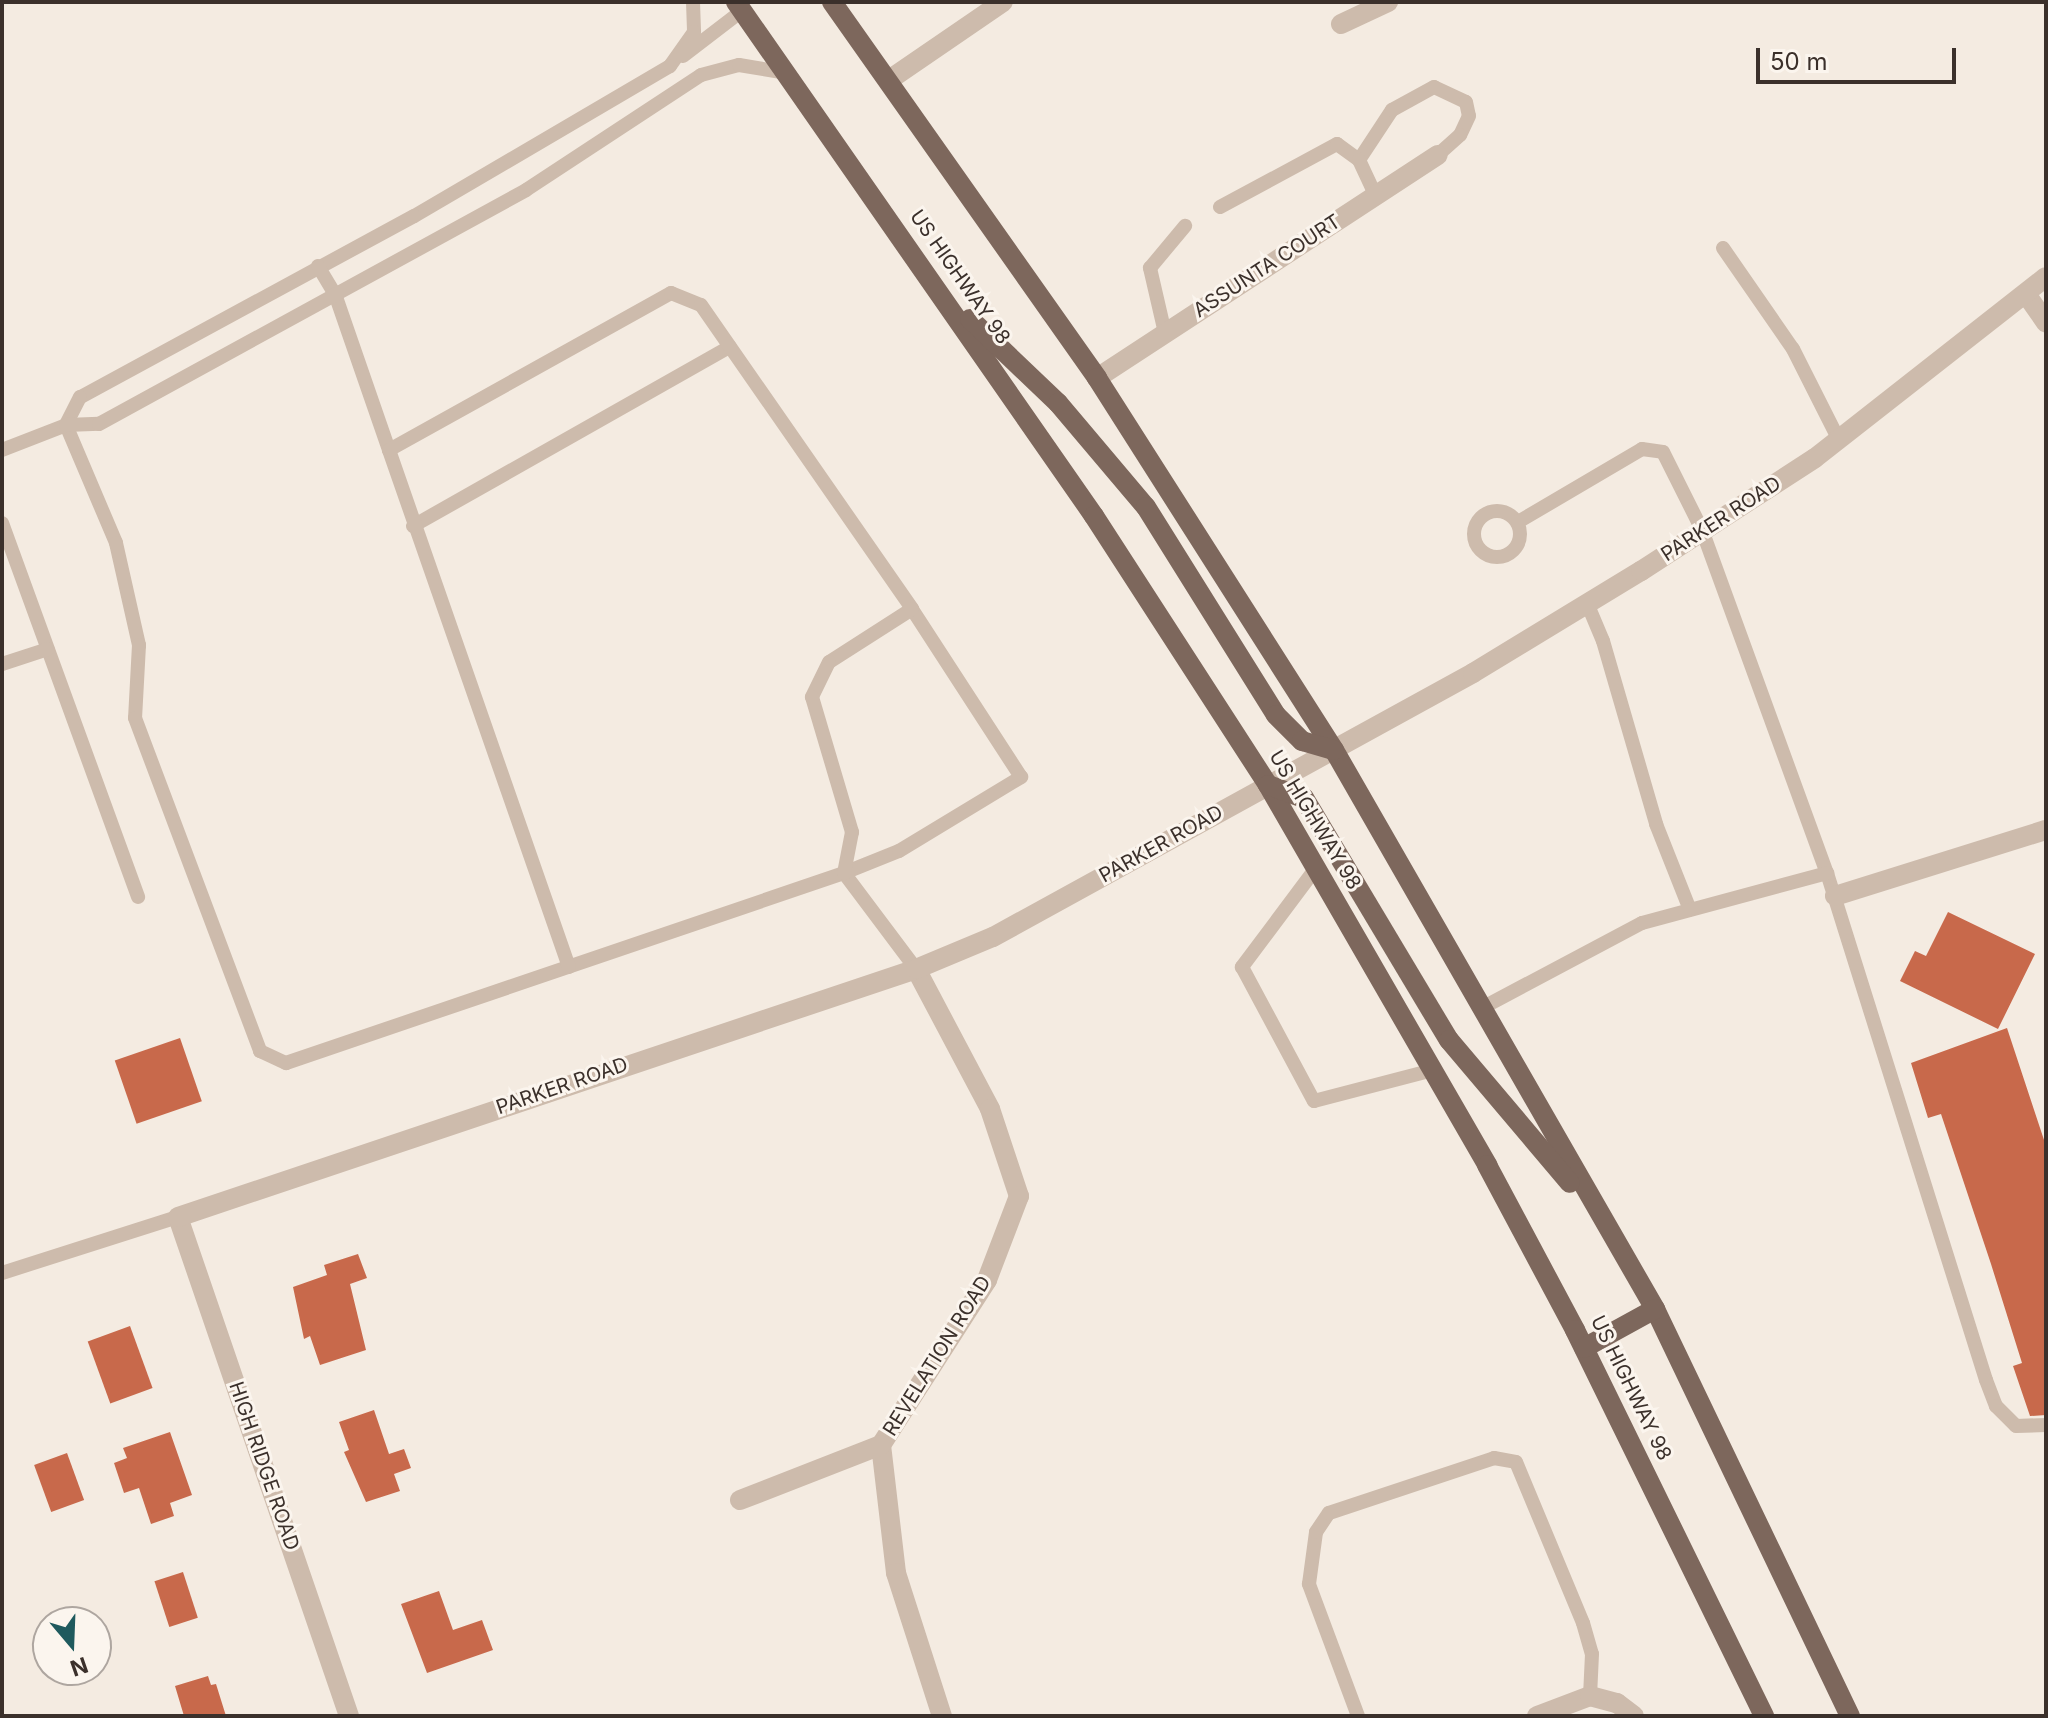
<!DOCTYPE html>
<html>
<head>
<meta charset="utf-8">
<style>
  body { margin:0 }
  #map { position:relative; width:2048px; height:1718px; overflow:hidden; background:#f4ebe1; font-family:Inter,sans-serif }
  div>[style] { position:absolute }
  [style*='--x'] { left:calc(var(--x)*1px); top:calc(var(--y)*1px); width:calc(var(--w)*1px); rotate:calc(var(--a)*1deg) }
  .building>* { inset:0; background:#c8694b; transform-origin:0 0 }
  .lane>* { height:14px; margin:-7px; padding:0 7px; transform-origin:7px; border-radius:7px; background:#cdbbac }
  .lane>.ring { margin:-7px; padding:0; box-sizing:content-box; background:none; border:14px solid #cdbbac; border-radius:50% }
  .street>* { height:20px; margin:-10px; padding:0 10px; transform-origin:10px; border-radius:10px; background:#cdbbac }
  .primary>* { height:20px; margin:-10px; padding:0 10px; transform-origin:10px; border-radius:10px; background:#7d675c }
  span { translate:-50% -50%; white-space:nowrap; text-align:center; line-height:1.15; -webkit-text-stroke:6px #fbf5ee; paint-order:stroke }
  .street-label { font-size:20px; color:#3b302b }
  .frame { position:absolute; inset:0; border:4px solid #3b302b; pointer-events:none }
  .north { position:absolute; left:32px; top:1606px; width:80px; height:80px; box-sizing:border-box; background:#fbf5ee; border:2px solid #aea6a0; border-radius:50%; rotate:161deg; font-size:22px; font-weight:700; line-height:32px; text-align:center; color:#3b302b }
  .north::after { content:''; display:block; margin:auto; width:28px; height:36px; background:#1f5a5e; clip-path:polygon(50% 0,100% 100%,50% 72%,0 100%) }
  .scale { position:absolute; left:1756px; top:48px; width:200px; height:36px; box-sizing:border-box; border:4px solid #3b302b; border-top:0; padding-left:10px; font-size:24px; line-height:28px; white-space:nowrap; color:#3b302b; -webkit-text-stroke:6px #fbf5ee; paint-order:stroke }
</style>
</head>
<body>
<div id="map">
  <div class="building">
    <div style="clip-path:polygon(1948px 912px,2035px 954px,1998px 1029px,1900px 981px,1915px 951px,1926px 956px)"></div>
    <div style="clip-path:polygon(2007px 1028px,2046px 1146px,2046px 1415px,2030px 1416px,2013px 1366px,2022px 1363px,1991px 1264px,1941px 1114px,1928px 1118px,1911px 1063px)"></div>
    <div style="left:180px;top:1038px;width:67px;height:69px;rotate:71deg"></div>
    <div style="clip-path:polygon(358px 1254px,367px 1278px,350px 1284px,366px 1350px,320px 1365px,310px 1336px,304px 1339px,293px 1287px,327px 1275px,324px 1265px)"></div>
    <div style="left:130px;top:1326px;width:66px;height:45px;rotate:70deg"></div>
    <div style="clip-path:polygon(374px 1410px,389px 1454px,404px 1449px,411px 1468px,394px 1474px,400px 1491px,366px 1502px,344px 1452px,349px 1450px,339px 1422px)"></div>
    <div style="clip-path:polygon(170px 1432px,192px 1495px,170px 1503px,174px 1516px,151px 1524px,139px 1488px,124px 1493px,114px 1463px,127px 1458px,123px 1448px)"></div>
    <div style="left:67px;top:1453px;width:50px;height:35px;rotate:70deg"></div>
    <div style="left:183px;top:1572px;width:48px;height:30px;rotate:72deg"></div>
    <div style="clip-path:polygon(439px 1591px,453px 1630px,482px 1620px,493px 1650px,427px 1673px,401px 1604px)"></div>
    <div style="clip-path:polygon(208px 1676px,211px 1685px,216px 1684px,226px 1716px,184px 1716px,175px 1686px)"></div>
  </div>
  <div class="lane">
    <div style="--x:693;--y:2;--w:30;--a:88"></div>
    <div style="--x:694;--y:32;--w:42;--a:125.2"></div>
    <div style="--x:670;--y:66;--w:297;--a:149.6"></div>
    <div style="--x:414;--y:216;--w:380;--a:151.5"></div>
    <div style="--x:80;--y:397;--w:31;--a:117"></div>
    <div style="--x:66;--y:425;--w:128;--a:67"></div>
    <div style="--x:116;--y:543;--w:105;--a:77.3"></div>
    <div style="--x:139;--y:645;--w:73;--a:93.1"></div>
    <div style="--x:135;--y:718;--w:356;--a:69.4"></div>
    <div style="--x:260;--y:1051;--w:29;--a:25"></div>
    <div style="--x:286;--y:1063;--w:589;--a:-18.8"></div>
    <div style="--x:844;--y:873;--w:120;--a:53.1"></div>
    <div style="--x:683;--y:56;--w:76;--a:-37.5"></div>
    <div style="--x:1359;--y:160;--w:60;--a:-56.6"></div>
    <div style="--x:1392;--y:110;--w:48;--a:-28.7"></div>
    <div style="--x:1434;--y:87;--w:35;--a:25"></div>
    <div style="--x:1466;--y:102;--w:14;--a:78"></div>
    <div style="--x:1469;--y:116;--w:21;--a:115"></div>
    <div style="--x:1460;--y:135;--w:30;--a:138"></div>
    <div style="--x:1220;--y:207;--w:133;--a:-28.3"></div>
    <div style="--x:1337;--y:144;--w:27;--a:36"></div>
    <div style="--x:1359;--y:160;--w:40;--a:65"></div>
    <div style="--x:1723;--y:248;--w:123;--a:55.3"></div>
    <div style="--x:1793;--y:349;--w:102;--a:63.2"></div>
    <div style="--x:318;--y:266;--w:33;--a:59"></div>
    <div style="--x:335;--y:294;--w:165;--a:70.9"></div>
    <div style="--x:1165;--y:333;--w:67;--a:-103"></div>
    <div style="--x:1150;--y:268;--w:55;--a:-50.2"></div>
    <div style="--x:2;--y:450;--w:69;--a:-21.3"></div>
    <div style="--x:66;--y:425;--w:33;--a:-2"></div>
    <div style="--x:99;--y:424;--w:487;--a:-28.7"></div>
    <div style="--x:526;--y:190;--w:209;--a:-33.3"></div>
    <div style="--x:701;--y:75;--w:39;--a:-15"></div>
    <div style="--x:739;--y:65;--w:49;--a:9.5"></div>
    <div class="ring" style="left:1474px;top:511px;width:32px;height:32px"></div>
    <div style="--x:1518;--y:522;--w:144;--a:-30.5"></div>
    <div style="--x:1642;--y:449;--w:21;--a:8"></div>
    <div style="--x:1663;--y:452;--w:87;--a:63.4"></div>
    <div style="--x:1702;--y:530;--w:365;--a:70"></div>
    <div style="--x:1827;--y:873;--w:531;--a:72.59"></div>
    <div style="--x:1986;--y:1380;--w:28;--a:69"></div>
    <div style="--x:1996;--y:1406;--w:28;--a:45"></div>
    <div style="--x:2016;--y:1426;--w:30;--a:-2"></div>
    <div style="--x:2;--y:523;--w:398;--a:70"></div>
    <div style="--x:413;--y:526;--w:364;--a:-29.5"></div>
    <div style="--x:1587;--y:603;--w:41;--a:67.2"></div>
    <div style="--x:1603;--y:641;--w:191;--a:73.8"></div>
    <div style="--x:1656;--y:824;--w:92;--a:68.4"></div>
    <div style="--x:2;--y:664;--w:48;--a:-18.1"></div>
    <div style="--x:1316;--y:868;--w:124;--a:126.8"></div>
    <div style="--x:1242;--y:967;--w:152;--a:61.8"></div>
    <div style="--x:1314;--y:1101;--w:123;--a:-14.6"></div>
    <div style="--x:844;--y:873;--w:59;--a:-21.8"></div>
    <div style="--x:899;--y:851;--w:143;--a:-31.2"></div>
    <div style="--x:1021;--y:777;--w:200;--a:-123"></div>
    <div style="--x:569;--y:967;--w:547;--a:-109.2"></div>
    <div style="--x:389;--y:450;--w:323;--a:-29.1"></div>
    <div style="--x:671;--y:293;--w:32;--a:22"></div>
    <div style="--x:701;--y:305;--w:370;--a:55.2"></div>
    <div style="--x:912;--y:609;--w:98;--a:147.4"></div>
    <div style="--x:829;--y:662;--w:39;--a:116"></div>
    <div style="--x:812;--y:697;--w:141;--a:73.5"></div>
    <div style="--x:852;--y:832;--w:42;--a:101"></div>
    <div style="--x:1480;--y:1009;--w:183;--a:-28"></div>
    <div style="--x:1642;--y:923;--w:192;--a:-15.1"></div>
    <div style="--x:2;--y:1273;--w:185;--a:-17.7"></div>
    <div style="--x:1358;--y:1716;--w:141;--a:-110.4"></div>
    <div style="--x:1309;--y:1584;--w:52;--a:-82.3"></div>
    <div style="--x:1316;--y:1532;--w:23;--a:-56"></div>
    <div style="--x:1329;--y:1513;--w:174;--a:-18.4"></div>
    <div style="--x:1494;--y:1458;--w:22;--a:10"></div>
    <div style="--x:1516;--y:1462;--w:174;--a:67.4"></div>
    <div style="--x:1583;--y:1623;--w:32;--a:74"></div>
    <div style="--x:1592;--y:1654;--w:42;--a:92.7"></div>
  </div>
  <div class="street">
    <div style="--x:1341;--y:24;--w:52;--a:-25.1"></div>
    <div style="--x:889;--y:80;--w:138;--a:-34.4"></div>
    <div style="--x:2026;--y:294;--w:35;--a:55"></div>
    <div style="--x:1097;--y:378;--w:407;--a:-33.2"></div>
    <div style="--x:1835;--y:896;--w:221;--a:-17.4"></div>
    <div style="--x:916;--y:969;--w:158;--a:62.1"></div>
    <div style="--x:990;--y:1109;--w:92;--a:71.6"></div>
    <div style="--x:1019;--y:1196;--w:90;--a:110.9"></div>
    <div style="--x:987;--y:1280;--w:196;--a:122.7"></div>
    <div style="--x:881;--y:1445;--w:129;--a:83.3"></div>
    <div style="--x:896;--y:1573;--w:150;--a:72.2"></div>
    <div style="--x:740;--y:1500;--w:151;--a:-21.3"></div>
    <div style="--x:349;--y:1716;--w:527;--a:-108.92"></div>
    <div style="--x:178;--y:1217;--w:779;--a:-18.57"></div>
    <div style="--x:916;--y:969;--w:83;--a:-22.6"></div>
    <div style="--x:993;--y:937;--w:548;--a:-28.81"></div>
    <div style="--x:1473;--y:673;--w:197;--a:-31.3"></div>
    <div style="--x:1641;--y:571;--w:207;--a:-33"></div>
    <div style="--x:1815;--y:458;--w:293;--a:-38.1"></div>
    <div style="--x:1537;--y:1716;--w:57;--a:-20.7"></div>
    <div style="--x:1590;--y:1696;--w:28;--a:15"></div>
    <div style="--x:1617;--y:1703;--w:21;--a:37"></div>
  </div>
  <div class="primary">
    <div style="--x:736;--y:2;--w:626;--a:55.14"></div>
    <div style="--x:1094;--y:516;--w:320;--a:57.1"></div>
    <div style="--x:1268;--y:785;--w:439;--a:60"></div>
    <div style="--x:1487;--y:1165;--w:187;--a:61.9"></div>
    <div style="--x:1575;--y:1330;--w:430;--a:63.9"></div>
    <div style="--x:832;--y:2;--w:460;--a:54.8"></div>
    <div style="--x:1097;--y:378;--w:441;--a:57.5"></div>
    <div style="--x:1334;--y:750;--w:645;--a:60.13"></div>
    <div style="--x:1655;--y:1309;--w:451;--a:64.4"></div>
    <div style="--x:970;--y:319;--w:122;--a:43.7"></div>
    <div style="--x:1058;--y:403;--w:136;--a:49.8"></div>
    <div style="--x:1146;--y:507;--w:245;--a:58"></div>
    <div style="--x:1276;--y:715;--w:37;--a:45"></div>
    <div style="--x:1302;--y:741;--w:33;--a:16"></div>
    <div style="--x:1268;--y:785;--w:38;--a:20"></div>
    <div style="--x:1304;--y:798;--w:282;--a:59.1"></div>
    <div style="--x:1449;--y:1040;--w:187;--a:49.8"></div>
    <div style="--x:1584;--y:1348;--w:81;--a:-28.8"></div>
  </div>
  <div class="street-label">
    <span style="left:1267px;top:266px;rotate:-33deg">ASSUNTA COURT</span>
    <span style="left:960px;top:277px;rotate:55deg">US HIGHWAY 98</span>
    <span style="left:1721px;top:519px;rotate:-33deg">PARKER ROAD</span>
    <span style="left:1315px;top:820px;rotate:59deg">US HIGHWAY 98</span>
    <span style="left:1161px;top:844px;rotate:-29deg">PARKER ROAD</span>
    <span style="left:562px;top:1086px;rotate:-19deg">PARKER ROAD</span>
    <span style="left:937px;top:1356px;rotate:-58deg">REVELATION ROAD</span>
    <span style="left:1631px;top:1388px;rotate:64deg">US HIGHWAY 98</span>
    <span style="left:264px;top:1466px;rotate:71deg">HIGH RIDGE ROAD</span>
  </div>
  <div class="frame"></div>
  <div class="north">N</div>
  <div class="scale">50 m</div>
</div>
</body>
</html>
